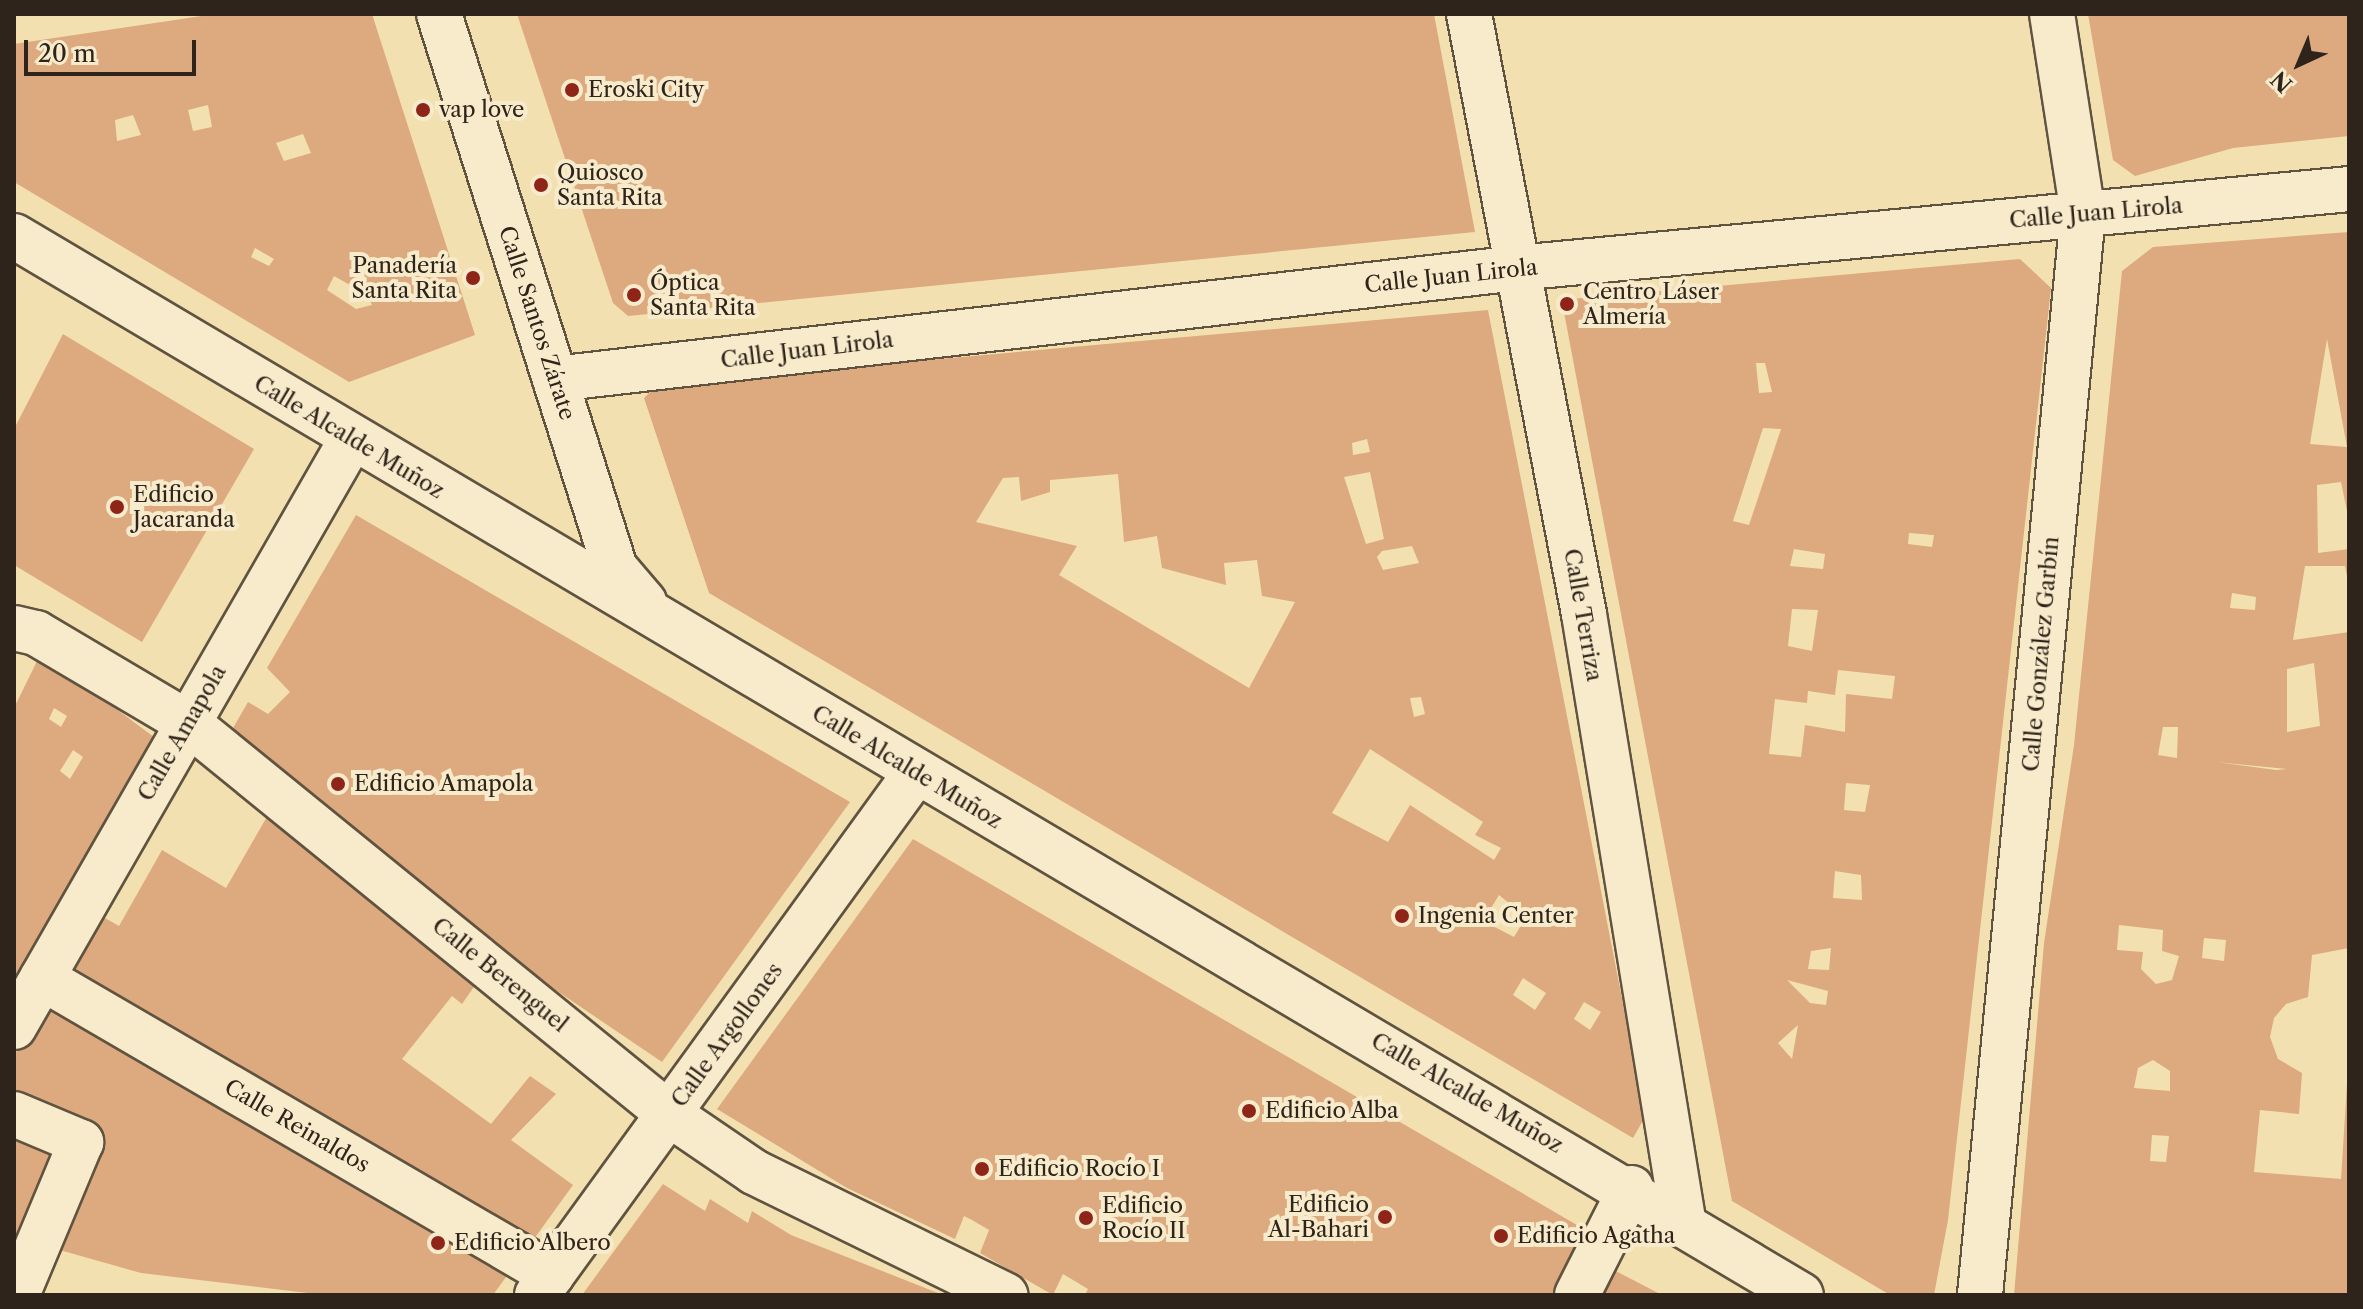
<!DOCTYPE html>
<html>
<head>
<meta charset="utf-8">
<style>
  body { margin:0 }
  #map { position:relative; width:2363px; height:1309px; overflow:hidden; background:#f3e0b1; font-family:"Libre Caslon Text",serif }
  div>[style] { position:absolute }
  [style*='--x'] { left:calc(var(--x)*1px); top:calc(var(--y)*1px); width:calc(var(--w)*1px); rotate:calc(var(--a)*1deg) }
  .building>* { inset:0; background:#dda97e }
  .roads { filter:drop-shadow(2px 0 #605340) drop-shadow(-2px 0 #605340) drop-shadow(0 2px #605340) drop-shadow(0 -2px #605340) }
  .street>* { height:44px; margin:-22px; padding:0 22px; transform-origin:22px; border-radius:22px; background:#f7ebcc }
  .secondary>* { height:44px; margin:-22px; padding:0 22px; transform-origin:22px; border-radius:22px; background:#f7ebcc }
  .dots>* { width:22px; height:22px; translate:-50% -50%; box-sizing:border-box; border:4px solid #f7ebcc; border-radius:50% }
  span { translate:-50% -50%; white-space:nowrap; text-align:center; line-height:1.15; -webkit-text-stroke:8px #f7ebcc; paint-order:stroke }
  .poi-label { font-size:22px; color:#2f241b }
  .left { translate:0 -50%; text-align:left }
  .right { translate:-100% -50%; text-align:right }
  .street-label { font-size:22px; color:#2f241b }
  .frame { position:absolute; inset:0; border:16px solid #2f241b; pointer-events:none }
  .north { position:absolute; left:2259px; top:24px; width:80px; height:80px; -webkit-text-stroke:6px #f7ebcc; paint-order:stroke; rotate:224deg; font-size:22px; font-weight:700; line-height:32px; text-align:center; color:#2f241b }
  .north::after { content:''; display:block; margin:auto; width:28px; height:36px; background:#2f241b; clip-path:polygon(50% 0,100% 100%,50% 72%,0 100%) }
  .scale { position:absolute; left:24px; top:40px; width:172px; height:36px; box-sizing:border-box; border:4px solid #2f241b; border-top:0; padding-left:10px; font-size:24px; line-height:28px; white-space:nowrap; color:#2f241b; -webkit-text-stroke:6px #f7ebcc; paint-order:stroke }
</style>
</head>
<body>
<div id="map">
  <div class="building">
    <div style="clip-path:polygon(evenodd,215px 14px,372px 14px,475px 335px,349px 382px,14px 182px,14px 44px,215px 14px,208px 105px,212px 127px,193px 131px,188px 110px,208px 105px,215px 14px,133px 115px,141px 135px,117px 141px,115px 120px,133px 115px,215px 14px,303px 134px,311px 153px,284px 161px,276px 143px,303px 134px,215px 14px,255px 248px,274px 259px,269px 266px,251px 257px,255px 248px,215px 14px,334px 276px,368px 295px,372px 305px,356px 309px,327px 290px,334px 276px)"></div>
    <div style="clip-path:polygon(517px 14px,1434px 14px,1475px 232px,628px 316px,613px 303px)"></div>
    <div style="clip-path:polygon(2088px 14px,2349px 14px,2349px 136px,2233px 148px,2135px 176px,2113px 160px)"></div>
    <div style="clip-path:polygon(evenodd,2349px 232px,2349px 521px,2341px 482px,2317px 485px,2318px 553px,2349px 549px,2349px 587px,2345px 566px,2305px 566px,2293px 640px,2349px 632px,2349px 948px,2312px 955px,2308px 997px,2286px 1004px,2274px 1018px,2270px 1037px,2278px 1059px,2302px 1073px,2299px 1114px,2260px 1110px,2254px 1172px,2341px 1179px,2349px 1052px,2349px 1295px,2014px 1295px,2044px 943px,2074px 745px,2122px 271px,2153px 247px,2349px 232px,2327px 339px,2347px 447px,2310px 444px,2327px 339px,2349px 232px,2232px 593px,2256px 597px,2255px 610px,2230px 608px,2232px 593px,2349px 232px,2314px 663px,2320px 726px,2287px 732px,2287px 669px,2314px 663px,2349px 232px,2163px 727px,2178px 727px,2177px 758px,2158px 755px,2163px 727px,2349px 232px,2216px 762px,2287px 769px,2276px 770px,2216px 762px,2349px 232px,2119px 925px,2163px 930px,2162px 951px,2179px 956px,2172px 980px,2156px 984px,2141px 969px,2143px 952px,2117px 950px,2119px 925px,2349px 232px,2204px 938px,2226px 940px,2224px 961px,2202px 958px,2204px 938px,2349px 232px,2153px 1060px,2170px 1071px,2170px 1091px,2134px 1088px,2138px 1068px,2153px 1060px,2349px 232px,2152px 1135px,2169px 1136px,2166px 1162px,2150px 1161px,2152px 1135px)"></div>
    <div style="clip-path:polygon(evenodd,2020px 259px,2051px 288px,1948px 1220px,1934px 1295px,1890px 1295px,1732px 1201px,1563px 307px,1571px 299px,2020px 259px,1756px 363px,1765px 363px,1772px 392px,1759px 393px,1756px 363px,2020px 259px,1763px 428px,1781px 429px,1749px 525px,1733px 521px,1763px 428px,2020px 259px,1909px 533px,1934px 535px,1932px 547px,1908px 544px,1909px 533px,2020px 259px,1794px 549px,1825px 554px,1823px 569px,1790px 566px,1794px 549px,2020px 259px,1792px 609px,1818px 610px,1812px 651px,1788px 646px,1792px 609px,2020px 259px,1838px 670px,1895px 676px,1892px 699px,1846px 694px,1845px 732px,1805px 725px,1801px 757px,1769px 754px,1775px 699px,1807px 703px,1808px 691px,1835px 695px,1838px 670px,2020px 259px,1846px 783px,1870px 785px,1865px 812px,1844px 810px,1846px 783px,2020px 259px,1835px 871px,1861px 875px,1862px 900px,1833px 898px,1835px 871px,2020px 259px,1831px 948px,1829px 970px,1808px 969px,1811px 951px,1831px 948px,2020px 259px,1787px 980px,1828px 991px,1826px 1005px,1810px 1003px,1787px 980px,2020px 259px,1798px 1025px,1792px 1059px,1778px 1043px,1798px 1025px)"></div>
    <div style="clip-path:polygon(evenodd,1488px 310px,1645px 1117px,1633px 1138px,709px 593px,644px 398px,658px 384px,1488px 310px,1367px 439px,1370px 452px,1353px 455px,1352px 443px,1367px 439px,1488px 310px,1370px 472px,1384px 539px,1366px 544px,1344px 477px,1370px 472px,1488px 310px,1118px 474px,1124px 542px,1157px 536px,1162px 568px,1226px 585px,1224px 563px,1257px 560px,1262px 596px,1295px 602px,1249px 688px,1059px 575px,1077px 546px,976px 522px,1003px 478px,1019px 477px,1021px 501px,1050px 492px,1050px 480px,1118px 474px,1488px 310px,1412px 546px,1419px 563px,1383px 570px,1377px 557px,1382px 551px,1412px 546px,1488px 310px,1421px 697px,1425px 714px,1414px 717px,1410px 698px,1421px 697px,1488px 310px,1370px 749px,1483px 822px,1475px 835px,1501px 848px,1494px 860px,1410px 805px,1388px 842px,1332px 813px,1370px 749px,1488px 310px,1499px 895px,1526px 917px,1514px 937px,1483px 921px,1499px 895px,1488px 310px,1523px 978px,1546px 993px,1535px 1010px,1513px 995px,1523px 978px,1488px 310px,1584px 1002px,1601px 1012px,1590px 1030px,1574px 1019px,1584px 1002px)"></div>
    <div style="clip-path:polygon(63px 334px,254px 449px,142px 642px,14px 565px,14px 429px)"></div>
    <div style="clip-path:polygon(356px 515px,850px 802px,662px 1062px,538px 978px,229px 735px,248px 702px,268px 714px,290px 692px,267px 668px)"></div>
    <div style="clip-path:polygon(evenodd,41px 653px,162px 743px,14px 998px,14px 708px,41px 653px,54px 708px,67px 716px,61px 727px,49px 719px,54px 708px,41px 653px,73px 750px,83px 757px,70px 779px,60px 771px,73px 750px)"></div>
    <div style="clip-path:polygon(268px 815px,478px 981px,462px 1004px,452px 996px,402px 1059px,491px 1124px,530px 1076px,556px 1094px,511px 1140px,573px 1185px,531px 1243px,63px 971px,96px 913px,119px 926px,162px 850px,226px 888px)"></div>
    <div style="clip-path:polygon(913px 839px,1577px 1225px,1582px 1246px,1557px 1295px,1085px 1295px,1088px 1289px,1063px 1274px,1053px 1295px,980px 1253px,989px 1230px,972px 1220px,964px 1216px,955px 1239px,847px 1188px,717px 1109px)"></div>
    <div style="clip-path:polygon(47px 999px,511px 1270px,493px 1295px,324px 1295px,141px 1273px,49px 1247px,96px 1132px,14px 1098px,14px 1056px)"></div>
    <div style="clip-path:polygon(14px 1131px,65px 1152px,28px 1242px,14px 1235px)"></div>
    <div style="clip-path:polygon(663px 1184px,705px 1211px,710px 1199px,748px 1223px,752px 1211px,791px 1235px,943px 1295px,582px 1295px)"></div>
    <div style="clip-path:polygon(1610px 1268px,1662px 1295px,1596px 1295px)"></div>
  </div>
  <div class="roads">
    <div class="street">
      <div style="--x:1469;--y:14;--w:611;--a:79.15"></div>
      <div style="--x:1584;--y:614;--w:613;--a:80.71"></div>
      <div style="--x:555;--y:379;--w:968;--a:-6.58"></div>
      <div style="--x:1517;--y:268;--w:836;--a:-5.42"></div>
      <div style="--x:14;--y:628;--w:23;--a:13"></div>
      <div style="--x:36;--y:633;--w:177;--a:30.6"></div>
      <div style="--x:188;--y:723;--w:620;--a:39.11"></div>
      <div style="--x:669;--y:1114;--w:103;--a:34.3"></div>
      <div style="--x:754;--y:1172;--w:280;--a:26.1"></div>
      <div style="--x:42;--y:978;--w:590;--a:30.21"></div>
      <div style="--x:14;--y:1027;--w:677;--a:-60.14"></div>
      <div style="--x:14;--y:1114;--w:73;--a:22.7"></div>
      <div style="--x:81;--y:1142;--w:166;--a:112.7"></div>
      <div style="--x:537;--y:1295;--w:644;--a:-54.04"></div>
      <div style="--x:1577;--y:1295;--w:120;--a:-63.2"></div>
      <div style="--x:1980;--y:1295;--w:1086;--a:-84.56"></div>
      <div style="--x:2083;--y:214;--w:202;--a:-98.8"></div>
    </div>
    <div class="secondary">
      <div style="--x:439;--y:14;--w:581;--a:72.38"></div>
      <div style="--x:615;--y:568;--w:45;--a:49.5"></div>
      <div style="--x:14;--y:236;--w:2077;--a:30.65"></div>
    </div>
  </div>
  <div class="dots">
    <div style="left:572px;top:90px;background:#8f2418"></div>
    <div style="left:423px;top:110px;background:#8f2418"></div>
    <div style="left:541px;top:185px;background:#8f2418"></div>
    <div style="left:473px;top:278px;background:#8f2418"></div>
    <div style="left:634px;top:295px;background:#8f2418"></div>
    <div style="left:1567px;top:304px;background:#8f2418"></div>
    <div style="left:117px;top:507px;background:#8f2418"></div>
    <div style="left:338px;top:784px;background:#8f2418"></div>
    <div style="left:1402px;top:916px;background:#8f2418"></div>
    <div style="left:1249px;top:1111px;background:#8f2418"></div>
    <div style="left:982px;top:1169px;background:#8f2418"></div>
    <div style="left:1385px;top:1217px;background:#8f2418"></div>
    <div style="left:1086px;top:1218px;background:#8f2418"></div>
    <div style="left:1501px;top:1236px;background:#8f2418"></div>
    <div style="left:438px;top:1243px;background:#8f2418"></div>
  </div>
  <div class="poi-label">
    <span class="left" style="left:588px;top:90px">Eroski City</span>
    <span class="left" style="left:439px;top:110px">vap love</span>
    <span class="left" style="left:557px;top:185px">Quiosco<br>Santa Rita</span>
    <span class="right" style="left:457px;top:278px">Panadería<br>Santa Rita</span>
    <span class="left" style="left:650px;top:295px">Óptica<br>Santa Rita</span>
    <span class="left" style="left:1583px;top:304px">Centro Láser<br>Almería</span>
    <span class="left" style="left:133px;top:507px">Edificio<br>Jacaranda</span>
    <span class="left" style="left:354px;top:784px">Edificio Amapola</span>
    <span class="left" style="left:1418px;top:916px">Ingenia Center</span>
    <span class="left" style="left:1265px;top:1111px">Edificio Alba</span>
    <span class="left" style="left:998px;top:1169px">Edificio Rocío I</span>
    <span class="right" style="left:1369px;top:1217px">Edificio<br>Al-Bahari</span>
    <span class="left" style="left:1102px;top:1218px">Edificio<br>Rocío II</span>
    <span class="left" style="left:1517px;top:1236px">Edificio Agatha</span>
    <span class="left" style="left:454px;top:1243px">Edificio Albero</span>
  </div>
  <div class="street-label">
    <span style="left:2096px;top:213px;rotate:-5deg">Calle Juan Lirola</span>
    <span style="left:1451px;top:276px;rotate:-6deg">Calle Juan Lirola</span>
    <span style="left:537px;top:323px;rotate:72deg">Calle Santos Zárate</span>
    <span style="left:807px;top:350px;rotate:-7deg">Calle Juan Lirola</span>
    <span style="left:349px;top:437px;rotate:31deg">Calle Alcalde Muñoz</span>
    <span style="left:1583px;top:615px;rotate:80deg">Calle Terriza</span>
    <span style="left:2041px;top:654px;rotate:-85deg">Calle González Garbín</span>
    <span style="left:182px;top:733px;rotate:-60deg">Calle Amapola</span>
    <span style="left:907px;top:767px;rotate:31deg">Calle Alcalde Muñoz</span>
    <span style="left:500px;top:975px;rotate:39deg">Calle Berenguel</span>
    <span style="left:727px;top:1035px;rotate:-54deg">Calle Argollones</span>
    <span style="left:1467px;top:1093px;rotate:30deg">Calle Alcalde Muñoz</span>
    <span style="left:297px;top:1126px;rotate:30deg">Calle Reinaldos</span>
  </div>
  <div class="frame"></div>
  <div class="north">N</div>
  <div class="scale">20 m</div>
</div>
</body>
</html>
